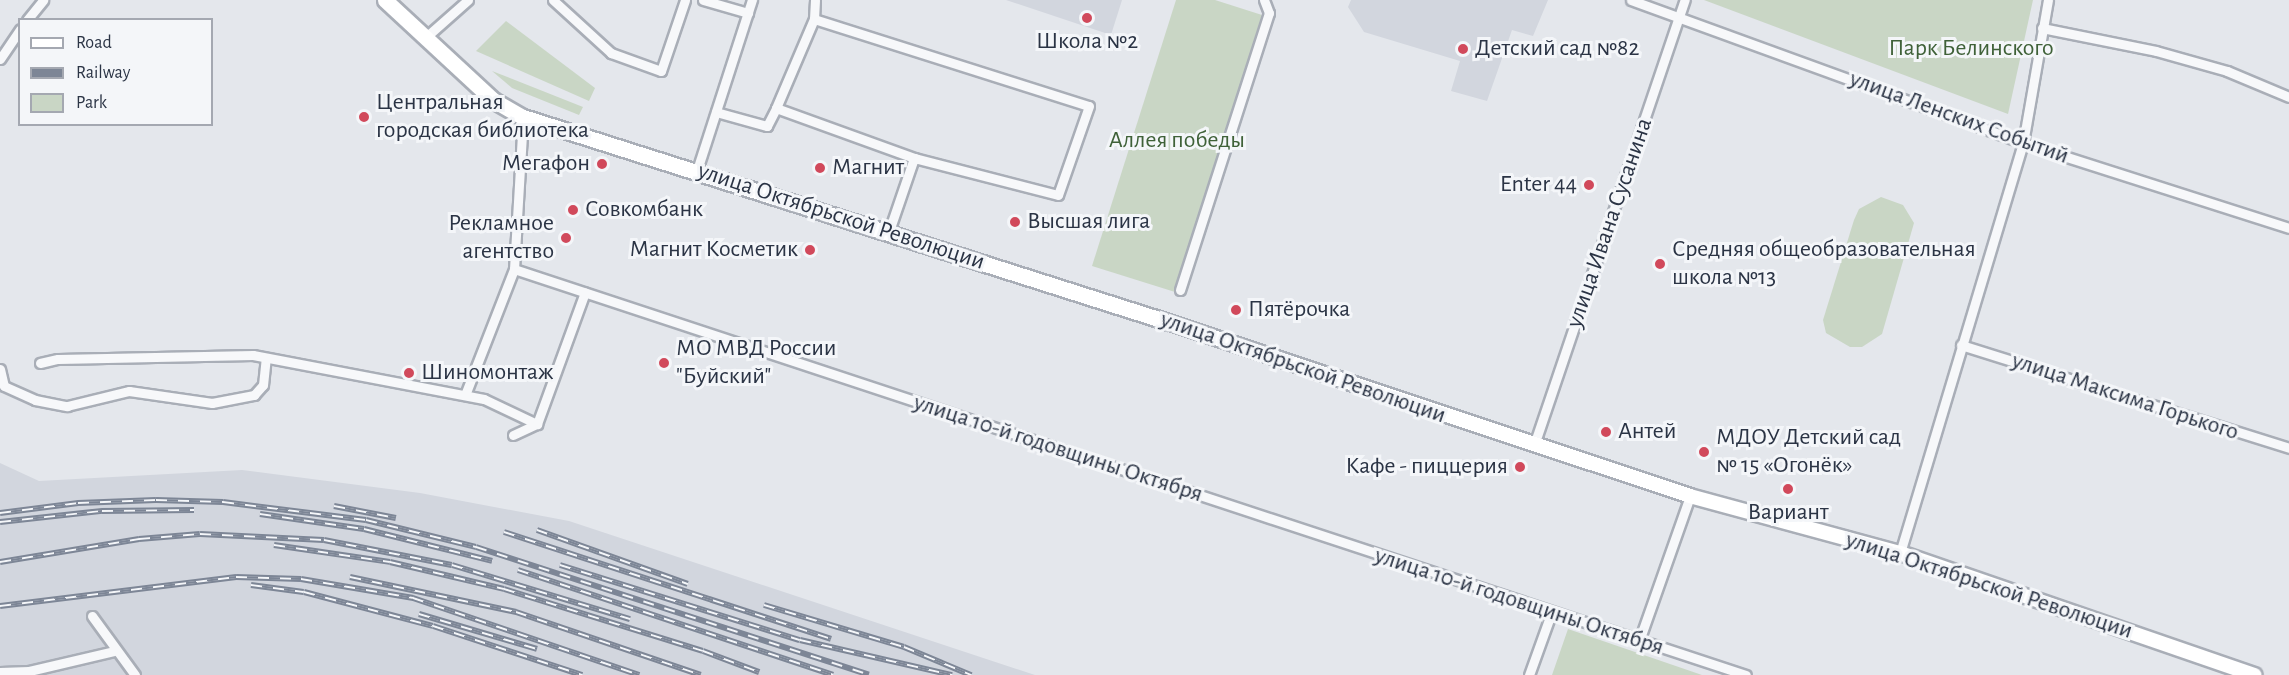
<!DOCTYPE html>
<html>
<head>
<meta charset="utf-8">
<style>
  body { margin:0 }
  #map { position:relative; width:2289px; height:675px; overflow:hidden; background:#e4e7ec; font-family:"Alegreya Sans",sans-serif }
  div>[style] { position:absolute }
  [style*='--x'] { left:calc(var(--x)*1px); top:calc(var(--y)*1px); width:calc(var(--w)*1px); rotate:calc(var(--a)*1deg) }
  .built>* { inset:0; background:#d2d6de }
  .green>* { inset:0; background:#c9d6c5 }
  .roads { filter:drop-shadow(2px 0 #a9aeb7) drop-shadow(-2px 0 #a9aeb7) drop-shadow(0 2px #a9aeb7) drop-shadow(0 -2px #a9aeb7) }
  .street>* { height:9px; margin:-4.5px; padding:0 4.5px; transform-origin:4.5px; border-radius:4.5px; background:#f7f8fa }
  .secondary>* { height:14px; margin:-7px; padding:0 7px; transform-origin:7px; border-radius:7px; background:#fff }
  .primary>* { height:15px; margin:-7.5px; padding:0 7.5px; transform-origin:7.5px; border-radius:7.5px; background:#fff }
  .rail>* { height:6px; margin-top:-3px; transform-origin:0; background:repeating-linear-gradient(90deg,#f4f6f9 0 11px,#7d8696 0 22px); box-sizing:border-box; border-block:2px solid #7d8696 }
  .dots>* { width:16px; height:16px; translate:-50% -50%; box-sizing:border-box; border:3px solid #f4f6f9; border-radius:50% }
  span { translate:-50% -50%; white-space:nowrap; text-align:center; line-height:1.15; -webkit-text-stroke:6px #f4f6f9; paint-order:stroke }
  .poi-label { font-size:24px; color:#2b3445 }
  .left { translate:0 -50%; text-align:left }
  .right { translate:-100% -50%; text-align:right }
  .park-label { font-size:24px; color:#3f6138 }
  .street-label { font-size:24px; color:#2b3445 }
  .legend { position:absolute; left:18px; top:18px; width:195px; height:108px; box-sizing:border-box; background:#f4f6f9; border:2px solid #a4a8b1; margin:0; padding:8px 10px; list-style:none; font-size:18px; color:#2b3445 }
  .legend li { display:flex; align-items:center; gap:12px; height:30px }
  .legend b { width:30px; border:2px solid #a4a8b1 }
</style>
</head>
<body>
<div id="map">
  <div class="built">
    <div style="clip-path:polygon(1006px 0,1122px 0,1111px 35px)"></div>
    <div style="clip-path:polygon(1351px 0,1548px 0,1533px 36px,1512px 30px,1487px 101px,1451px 91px,1460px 61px,1364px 32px,1348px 7px)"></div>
    <div style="clip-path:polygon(0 463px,39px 481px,242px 470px,420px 493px,569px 521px,1035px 675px,0 675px)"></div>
  </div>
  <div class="green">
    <div style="clip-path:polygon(1176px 0,1215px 0,1262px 15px,1175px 292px,1092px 266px)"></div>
    <div style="clip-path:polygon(1704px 0,2033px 0,2008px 114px)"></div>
    <div style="clip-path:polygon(506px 21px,595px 88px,589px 101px,476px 51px)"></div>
    <div style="clip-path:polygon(492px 71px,583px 107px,579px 115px,512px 88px)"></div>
    <div style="clip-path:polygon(1881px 197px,1903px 205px,1914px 223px,1882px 334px,1862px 347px,1850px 347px,1826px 333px,1823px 320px,1854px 220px,1859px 209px)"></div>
    <div style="clip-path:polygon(1568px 629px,1702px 675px,1552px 675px)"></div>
  </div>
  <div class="roads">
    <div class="street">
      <div style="--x:553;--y:0;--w:79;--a:42.4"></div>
      <div style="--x:611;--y:53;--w:53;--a:19.8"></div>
      <div style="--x:661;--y:71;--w:75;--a:-71.3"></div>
      <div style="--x:703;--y:0;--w:47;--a:16.1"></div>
      <div style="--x:815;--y:0;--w:19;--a:93"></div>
      <div style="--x:814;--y:19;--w:288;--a:17.6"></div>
      <div style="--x:1089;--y:106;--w:94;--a:109.2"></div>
      <div style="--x:1058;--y:195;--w:149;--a:-165.6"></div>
      <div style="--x:914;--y:158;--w:80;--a:108.9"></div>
      <div style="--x:1631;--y:0;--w:417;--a:20"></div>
      <div style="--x:2023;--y:143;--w:279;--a:17.7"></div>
      <div style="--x:27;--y:20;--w:26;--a:-51"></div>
      <div style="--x:2042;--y:28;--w:116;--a:11.4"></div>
      <div style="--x:2156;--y:51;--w:74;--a:15.7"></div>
      <div style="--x:2227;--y:71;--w:67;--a:22.8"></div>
      <div style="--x:426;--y:37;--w:56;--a:-41.4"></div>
      <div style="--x:0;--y:59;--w:36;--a:-56"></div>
      <div style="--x:776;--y:108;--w:97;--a:-66.9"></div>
      <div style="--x:716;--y:112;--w:53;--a:15.4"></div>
      <div style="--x:767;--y:126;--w:20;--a:-63"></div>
      <div style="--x:776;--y:108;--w:150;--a:19.9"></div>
      <div style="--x:697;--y:170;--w:179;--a:-72.1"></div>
      <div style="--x:514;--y:269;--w:1297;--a:18.24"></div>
      <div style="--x:1180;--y:290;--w:291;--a:-72.2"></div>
      <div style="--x:1269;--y:13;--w:14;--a:-111"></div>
      <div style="--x:1961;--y:345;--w:344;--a:17.4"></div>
      <div style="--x:40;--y:363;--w:18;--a:-13"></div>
      <div style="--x:58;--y:359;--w:195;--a:-1.2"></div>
      <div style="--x:253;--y:355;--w:235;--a:10.8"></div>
      <div style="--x:484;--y:399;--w:59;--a:25.3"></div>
      <div style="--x:0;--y:369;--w:17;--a:77"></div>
      <div style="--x:4;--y:386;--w:34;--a:24"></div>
      <div style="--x:35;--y:400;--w:33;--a:11"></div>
      <div style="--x:67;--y:406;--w:64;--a:-13.6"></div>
      <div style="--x:129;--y:391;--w:84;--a:8.2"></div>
      <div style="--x:212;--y:403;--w:43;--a:-10.8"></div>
      <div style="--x:254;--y:395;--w:13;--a:-48"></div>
      <div style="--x:263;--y:385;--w:27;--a:-84"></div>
      <div style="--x:465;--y:395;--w:135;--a:-68.7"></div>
      <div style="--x:514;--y:269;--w:152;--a:-86.6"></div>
      <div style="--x:513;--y:435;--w:26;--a:-25"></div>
      <div style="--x:537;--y:424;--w:140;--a:-70"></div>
      <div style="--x:1534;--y:445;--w:470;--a:-71.3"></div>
      <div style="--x:1900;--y:553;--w:428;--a:-73.3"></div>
      <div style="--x:2023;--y:143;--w:145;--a:-80.1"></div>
      <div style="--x:92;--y:616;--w:73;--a:53.9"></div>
      <div style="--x:1639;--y:641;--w:154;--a:-70.6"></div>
      <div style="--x:0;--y:672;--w:29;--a:-2"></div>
      <div style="--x:29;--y:671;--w:87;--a:-13.2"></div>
      <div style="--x:1529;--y:675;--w:65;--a:-70.2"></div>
    </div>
    <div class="secondary">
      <div style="--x:1168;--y:322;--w:550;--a:18.43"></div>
      <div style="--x:1690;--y:496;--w:218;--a:15.2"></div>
      <div style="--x:1900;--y:553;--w:375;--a:19"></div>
    </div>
    <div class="primary">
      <div style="--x:385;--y:0;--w:147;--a:42.8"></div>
      <div style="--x:493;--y:100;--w:34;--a:30"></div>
      <div style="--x:523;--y:117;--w:677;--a:17.63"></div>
    </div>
  </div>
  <div class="rail">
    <div style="--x:334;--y:506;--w:63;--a:11"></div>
    <div style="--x:0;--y:513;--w:79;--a:-7.3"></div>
    <div style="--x:78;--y:503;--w:78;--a:-2.2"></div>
    <div style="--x:156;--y:500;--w:67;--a:1.7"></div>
    <div style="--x:223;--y:502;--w:144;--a:7.2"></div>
    <div style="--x:366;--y:520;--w:113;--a:13.8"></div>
    <div style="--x:476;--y:547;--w:413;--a:18"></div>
    <div style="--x:260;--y:514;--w:105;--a:8.2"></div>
    <div style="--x:364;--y:529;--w:132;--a:14"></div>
    <div style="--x:0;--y:522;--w:103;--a:-6.2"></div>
    <div style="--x:102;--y:511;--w:92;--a:-0.6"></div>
    <div style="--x:537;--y:530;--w:160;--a:19.7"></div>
    <div style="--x:504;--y:532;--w:344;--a:18.1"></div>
    <div style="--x:274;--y:545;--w:117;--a:8.3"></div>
    <div style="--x:390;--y:562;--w:117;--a:13.3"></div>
    <div style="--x:504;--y:589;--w:208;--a:17.3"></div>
    <div style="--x:703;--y:651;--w:60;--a:20.6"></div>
    <div style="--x:0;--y:562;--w:141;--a:-9.4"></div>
    <div style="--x:139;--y:539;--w:61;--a:-4.7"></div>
    <div style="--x:200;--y:534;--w:124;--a:2.8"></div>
    <div style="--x:324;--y:540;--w:130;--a:11.1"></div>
    <div style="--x:452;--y:565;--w:186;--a:16.9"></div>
    <div style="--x:560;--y:565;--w:251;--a:17.4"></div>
    <div style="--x:800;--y:640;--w:156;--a:13"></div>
    <div style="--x:518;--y:570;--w:332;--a:18.4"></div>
    <div style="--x:350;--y:577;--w:170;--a:11.9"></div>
    <div style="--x:516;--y:612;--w:195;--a:18.8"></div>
    <div style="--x:251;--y:585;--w:53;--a:7.5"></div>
    <div style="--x:304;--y:592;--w:133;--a:14.8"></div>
    <div style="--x:433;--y:626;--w:157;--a:18.2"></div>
    <div style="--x:764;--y:605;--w:146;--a:16.7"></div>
    <div style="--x:904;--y:647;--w:73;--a:22.7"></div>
    <div style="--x:0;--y:606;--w:238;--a:-7"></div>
    <div style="--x:236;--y:577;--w:65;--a:1.8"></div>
    <div style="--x:301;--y:579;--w:114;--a:9.6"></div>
    <div style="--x:413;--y:598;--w:239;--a:18.8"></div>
    <div style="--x:419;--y:614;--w:123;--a:16.5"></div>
  </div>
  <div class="dots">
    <div style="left:1087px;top:18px;background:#d1495b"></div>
    <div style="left:1463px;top:49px;background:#d1495b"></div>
    <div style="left:364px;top:117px;background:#d1495b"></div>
    <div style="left:602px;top:164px;background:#d1495b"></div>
    <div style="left:820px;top:168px;background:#d1495b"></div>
    <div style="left:1589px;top:185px;background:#d1495b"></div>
    <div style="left:573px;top:210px;background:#d1495b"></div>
    <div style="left:1015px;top:222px;background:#d1495b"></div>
    <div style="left:566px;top:238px;background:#d1495b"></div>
    <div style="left:810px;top:250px;background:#d1495b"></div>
    <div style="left:1660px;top:264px;background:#d1495b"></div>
    <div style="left:1236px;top:310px;background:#d1495b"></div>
    <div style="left:664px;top:363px;background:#d1495b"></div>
    <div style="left:409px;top:373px;background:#d1495b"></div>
    <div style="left:1606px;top:432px;background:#d1495b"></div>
    <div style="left:1704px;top:452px;background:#d1495b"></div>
    <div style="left:1520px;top:467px;background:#d1495b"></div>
    <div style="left:1788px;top:489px;background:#d1495b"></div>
  </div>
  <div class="poi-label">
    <span style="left:1087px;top:42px">Школа №2</span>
    <span class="left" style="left:1475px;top:49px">Детский сад №82</span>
    <span class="left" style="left:376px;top:117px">Центральная<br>городская библиотека</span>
    <span class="right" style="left:590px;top:164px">Мегафон</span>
    <span class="left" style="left:832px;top:168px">Магнит</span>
    <span class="right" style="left:1577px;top:185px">Enter 44</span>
    <span class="left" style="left:585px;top:210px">Совкомбанк</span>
    <span class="left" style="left:1027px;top:222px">Высшая лига</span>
    <span class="right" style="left:554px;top:238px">Рекламное<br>агентство</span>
    <span class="right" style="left:798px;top:250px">Магнит Косметик</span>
    <span class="left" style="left:1672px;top:264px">Средняя общеобразовательная<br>школа №13</span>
    <span class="left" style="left:1248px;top:310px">Пятёрочка</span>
    <span class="left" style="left:676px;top:363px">МО МВД России<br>"Буйский"</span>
    <span class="left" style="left:421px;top:373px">Шиномонтаж</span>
    <span class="left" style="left:1618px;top:432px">Антей</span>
    <span class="left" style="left:1716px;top:452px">МДОУ Детский сад<br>№ 15 «Огонёк»</span>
    <span class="right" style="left:1508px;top:467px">Кафе - пиццерия</span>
    <span style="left:1788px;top:513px">Вариант</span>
  </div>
  <div class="park-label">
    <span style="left:1971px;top:49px">Парк Белинского</span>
    <span style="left:1177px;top:141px">Аллея победы</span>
  </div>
  <div class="street-label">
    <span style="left:1959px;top:118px;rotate:20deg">улица Ленских Событий</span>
    <span style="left:841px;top:217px;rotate:18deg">улица Октябрьской Революции</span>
    <span style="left:1610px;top:223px;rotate:-71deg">улица Ивана Сусанина</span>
    <span style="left:1303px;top:368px;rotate:19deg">улица Октябрьской Революции</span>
    <span style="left:2125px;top:397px;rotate:18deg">улица Максима Горького</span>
    <span style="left:1058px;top:449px;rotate:18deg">улица 10-й годовщины Октября</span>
    <span style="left:1989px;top:586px;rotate:18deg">улица Октябрьской Революции</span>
    <span style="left:1519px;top:602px;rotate:18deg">улица 10-й годовщины Октября</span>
  </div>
  <ul class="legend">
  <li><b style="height:8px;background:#fff"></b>Road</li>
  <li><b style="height:8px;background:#7d8696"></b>Railway</li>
  <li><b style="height:16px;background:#c9d6c5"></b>Park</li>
  </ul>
</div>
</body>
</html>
